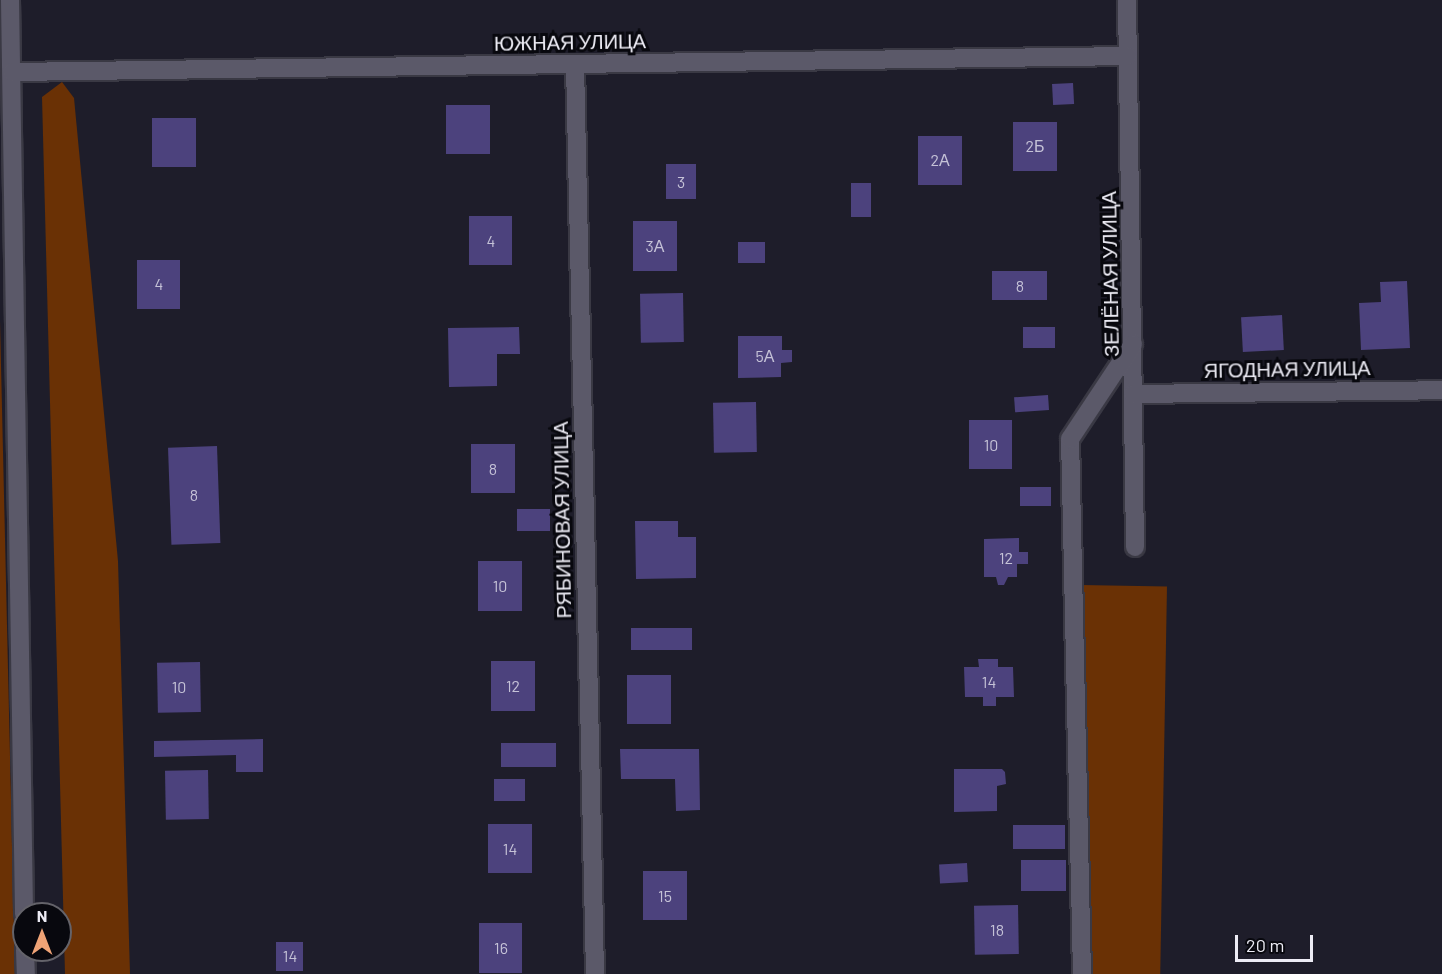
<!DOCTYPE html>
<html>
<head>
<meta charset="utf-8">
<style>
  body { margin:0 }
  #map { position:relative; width:1442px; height:974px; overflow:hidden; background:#1e1d2a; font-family:Barlow,sans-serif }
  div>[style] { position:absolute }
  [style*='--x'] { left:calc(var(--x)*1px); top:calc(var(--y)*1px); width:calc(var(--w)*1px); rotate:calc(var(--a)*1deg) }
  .forest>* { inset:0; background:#6a3105; transform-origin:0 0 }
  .building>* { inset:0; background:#4c427d; transform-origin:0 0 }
  .roads { filter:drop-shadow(2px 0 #3a3944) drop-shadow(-2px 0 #3a3944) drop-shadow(0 2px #3a3944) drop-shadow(0 -2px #3a3944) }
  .minor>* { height:18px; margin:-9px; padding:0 9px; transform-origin:9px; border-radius:9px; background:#5b5969 }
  span { translate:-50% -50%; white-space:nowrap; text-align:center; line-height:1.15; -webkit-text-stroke:6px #08080e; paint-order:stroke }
  .number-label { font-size:16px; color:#c5c2d7 }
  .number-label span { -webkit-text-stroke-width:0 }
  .street-label { font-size:20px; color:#edecf5 }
  .north { position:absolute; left:12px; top:902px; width:60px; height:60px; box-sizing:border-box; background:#08080e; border:2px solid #64636a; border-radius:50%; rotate:0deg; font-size:16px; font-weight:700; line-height:24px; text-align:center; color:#edecf5 }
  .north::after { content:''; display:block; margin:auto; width:21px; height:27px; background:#efa376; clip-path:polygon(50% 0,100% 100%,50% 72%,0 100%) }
  .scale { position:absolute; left:1235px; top:935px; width:78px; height:27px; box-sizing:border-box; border:3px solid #edecf5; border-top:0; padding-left:8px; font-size:18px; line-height:21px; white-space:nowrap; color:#edecf5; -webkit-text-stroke:4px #08080e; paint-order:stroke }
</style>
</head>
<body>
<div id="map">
  <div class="forest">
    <div style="clip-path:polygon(62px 82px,74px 98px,118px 561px,130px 974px,65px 974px,42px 97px)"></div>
    <div style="clip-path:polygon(0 321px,15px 974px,0 974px)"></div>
    <div style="left:1081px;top:585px;width:86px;height:389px;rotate:1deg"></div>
  </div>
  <div class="building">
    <div style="left:1073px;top:83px;width:21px;height:21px;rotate:87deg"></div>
    <div style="left:490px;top:105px;width:49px;height:44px;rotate:90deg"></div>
    <div style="left:152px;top:118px;width:44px;height:49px"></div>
    <div style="left:1013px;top:122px;width:44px;height:49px"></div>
    <div style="left:918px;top:136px;width:44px;height:49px"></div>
    <div style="left:666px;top:164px;width:30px;height:35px"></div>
    <div style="left:851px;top:183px;width:20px;height:34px"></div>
    <div style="left:469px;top:216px;width:43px;height:49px"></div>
    <div style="left:633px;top:221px;width:44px;height:50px"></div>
    <div style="left:738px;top:242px;width:27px;height:21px"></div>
    <div style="left:137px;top:260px;width:43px;height:49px"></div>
    <div style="left:1047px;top:271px;width:29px;height:55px;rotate:90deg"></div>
    <div style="clip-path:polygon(1407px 281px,1410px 348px,1361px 350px,1359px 303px,1381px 302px,1380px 282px)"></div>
    <div style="left:683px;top:293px;width:49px;height:43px;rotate:89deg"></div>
    <div style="left:1282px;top:315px;width:35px;height:41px;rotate:87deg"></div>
    <div style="clip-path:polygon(519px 327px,520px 354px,497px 354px,497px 386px,449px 387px,448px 328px)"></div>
    <div style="left:1023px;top:327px;width:32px;height:21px"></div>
    <div style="clip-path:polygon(738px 336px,782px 336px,782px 350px,792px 350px,792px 362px,781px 363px,781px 377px,738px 378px)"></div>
    <div style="left:1048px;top:395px;width:15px;height:34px;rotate:86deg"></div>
    <div style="left:756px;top:402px;width:50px;height:43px;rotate:89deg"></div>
    <div style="left:969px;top:420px;width:43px;height:49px"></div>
    <div style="left:515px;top:444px;width:49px;height:44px;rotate:90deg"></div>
    <div style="left:217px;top:446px;width:97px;height:49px;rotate:88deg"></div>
    <div style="left:1020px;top:487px;width:31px;height:19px"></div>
    <div style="left:517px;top:509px;width:33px;height:22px"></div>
    <div style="clip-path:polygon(635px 521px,678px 521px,678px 537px,696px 537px,696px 578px,636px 579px)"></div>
    <div style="clip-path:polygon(1019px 538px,1019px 552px,1028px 552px,1028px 564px,1017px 564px,1017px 577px,1008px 577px,1004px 585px,998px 585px,996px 577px,984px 577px,984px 539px)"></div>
    <div style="left:478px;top:561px;width:44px;height:50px"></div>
    <div style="left:631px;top:628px;width:61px;height:22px"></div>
    <div style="clip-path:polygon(978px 659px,998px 659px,998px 667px,1013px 667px,1014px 697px,996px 697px,996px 706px,983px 706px,983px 697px,965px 697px,964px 667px,979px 667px)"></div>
    <div style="left:535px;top:661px;width:50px;height:44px;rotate:90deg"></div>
    <div style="left:200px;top:662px;width:50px;height:43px;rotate:89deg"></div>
    <div style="left:627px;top:675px;width:44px;height:49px"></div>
    <div style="clip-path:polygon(263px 739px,263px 772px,236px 772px,236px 755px,154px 757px,154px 741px)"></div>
    <div style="left:556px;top:743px;width:24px;height:55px;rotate:90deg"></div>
    <div style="clip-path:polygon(620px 749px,699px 749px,700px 810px,676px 811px,675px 779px,621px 779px)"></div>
    <div style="clip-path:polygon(954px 769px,1002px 769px,1005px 772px,1006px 784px,997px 786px,997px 811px,954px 812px)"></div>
    <div style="left:208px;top:770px;width:49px;height:43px;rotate:89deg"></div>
    <div style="left:494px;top:779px;width:31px;height:22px"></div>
    <div style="left:488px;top:824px;width:44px;height:49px"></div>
    <div style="left:1013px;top:825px;width:52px;height:24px"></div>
    <div style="left:1021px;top:860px;width:45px;height:31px"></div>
    <div style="left:967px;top:863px;width:19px;height:28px;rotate:87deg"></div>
    <div style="left:687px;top:871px;width:49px;height:44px;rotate:90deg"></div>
    <div style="left:1018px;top:905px;width:49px;height:44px;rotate:89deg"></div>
    <div style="left:479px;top:923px;width:43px;height:50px"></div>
    <div style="left:276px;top:942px;width:27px;height:29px"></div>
  </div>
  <div class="roads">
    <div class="minor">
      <div style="--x:10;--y:0;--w:914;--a:89.12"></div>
      <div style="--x:1127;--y:0;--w:547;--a:89.16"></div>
      <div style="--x:575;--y:64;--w:910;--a:88.74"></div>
      <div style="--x:12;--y:72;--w:1116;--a:-0.82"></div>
      <div style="--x:1133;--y:394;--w:309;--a:-0.7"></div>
      <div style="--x:25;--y:950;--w:24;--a:88"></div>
      <div style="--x:1082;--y:974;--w:535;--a:-91.28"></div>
      <div style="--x:1070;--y:439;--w:114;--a:-56.4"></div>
    </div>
  </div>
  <div class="number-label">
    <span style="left:1035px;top:146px">2Б</span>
    <span style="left:940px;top:160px">2А</span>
    <span style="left:681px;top:182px">3</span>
    <span style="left:491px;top:241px">4</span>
    <span style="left:655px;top:246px">3А</span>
    <span style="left:159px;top:284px">4</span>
    <span style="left:1020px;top:286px">8</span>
    <span style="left:765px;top:356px">5А</span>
    <span style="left:991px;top:445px">10</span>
    <span style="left:493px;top:469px">8</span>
    <span style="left:194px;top:495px">8</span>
    <span style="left:1006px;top:558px">12</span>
    <span style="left:500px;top:586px">10</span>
    <span style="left:989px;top:682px">14</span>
    <span style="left:513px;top:686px">12</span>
    <span style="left:179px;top:687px">10</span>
    <span style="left:510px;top:849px">14</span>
    <span style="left:665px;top:896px">15</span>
    <span style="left:997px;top:930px">18</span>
    <span style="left:501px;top:948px">16</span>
    <span style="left:290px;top:956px">14</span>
  </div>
  <div class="street-label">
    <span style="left:570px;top:42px;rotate:-1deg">ЮЖНАЯ УЛИЦА</span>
    <span style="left:1110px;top:274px;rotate:-91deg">ЗЕЛЁНАЯ УЛИЦА</span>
    <span style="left:1287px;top:369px;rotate:-1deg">ЯГОДНАЯ УЛИЦА</span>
    <span style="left:562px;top:520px;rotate:-91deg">РЯБИНОВАЯ УЛИЦА</span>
  </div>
  <div class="north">N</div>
  <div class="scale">20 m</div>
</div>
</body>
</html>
